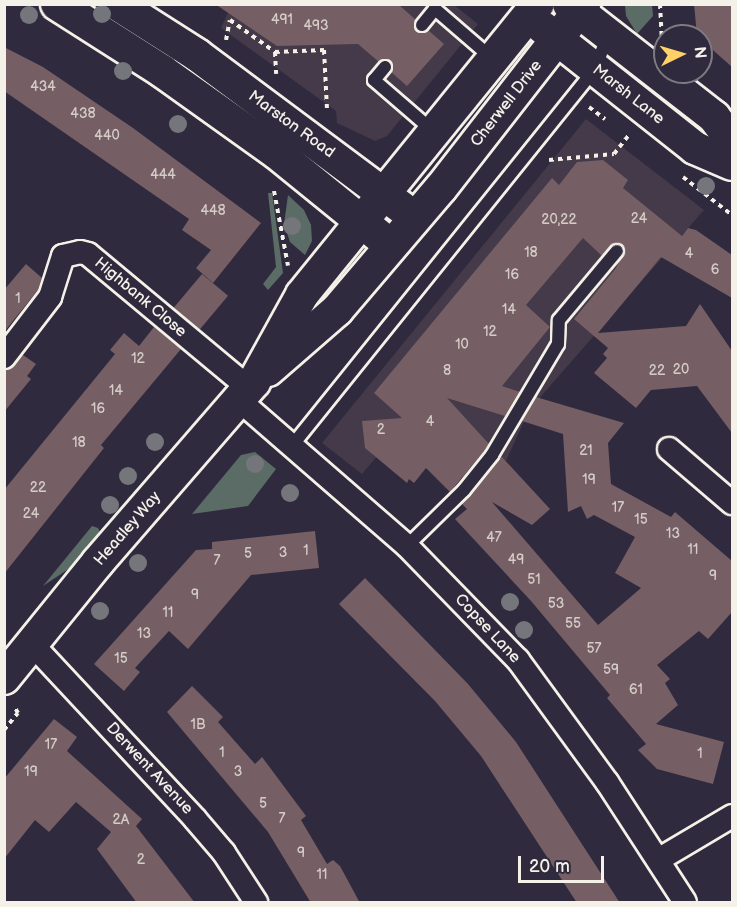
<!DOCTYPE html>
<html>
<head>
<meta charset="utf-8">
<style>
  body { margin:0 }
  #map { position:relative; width:737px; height:907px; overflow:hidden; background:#2f2a3d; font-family:"Balsamiq Sans",sans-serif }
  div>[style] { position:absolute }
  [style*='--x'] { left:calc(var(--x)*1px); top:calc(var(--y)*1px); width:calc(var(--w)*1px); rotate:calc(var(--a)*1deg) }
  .built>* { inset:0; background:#443a49 }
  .green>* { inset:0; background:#5a6c65 }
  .building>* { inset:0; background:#755e64; transform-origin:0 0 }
  .path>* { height:4px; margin-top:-2px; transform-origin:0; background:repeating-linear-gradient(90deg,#f4f1e8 0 4.5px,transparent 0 9px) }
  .roads { filter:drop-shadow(2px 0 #f4f1e8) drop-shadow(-2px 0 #f4f1e8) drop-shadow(0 2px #f4f1e8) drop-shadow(0 -2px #f4f1e8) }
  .service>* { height:12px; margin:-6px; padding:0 6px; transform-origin:6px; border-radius:6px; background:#2f2a3d }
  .minor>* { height:22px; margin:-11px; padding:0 11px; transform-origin:11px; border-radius:11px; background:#2f2a3d }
  .secondary>* { height:32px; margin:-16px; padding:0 16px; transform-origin:16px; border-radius:16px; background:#2f2a3d }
  .trees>* { width:18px; height:18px; margin:-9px; border-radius:50%; background:#75767b }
  span { translate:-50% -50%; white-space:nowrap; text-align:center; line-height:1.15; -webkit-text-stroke:4.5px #2f2a3d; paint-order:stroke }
  .number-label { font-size:14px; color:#d4ccc7 }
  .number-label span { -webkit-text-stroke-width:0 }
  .street-label { font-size:16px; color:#f4f1e8 }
  .frame { position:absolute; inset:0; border:6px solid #f4f1e8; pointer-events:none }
  .north { position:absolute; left:653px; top:24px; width:60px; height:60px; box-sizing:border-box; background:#2f2a3d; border:2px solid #7e7a81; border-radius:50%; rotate:85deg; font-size:16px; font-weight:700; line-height:24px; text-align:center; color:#f4f1e8 }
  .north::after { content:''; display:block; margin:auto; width:21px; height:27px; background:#ffd166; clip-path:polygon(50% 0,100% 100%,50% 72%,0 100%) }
  .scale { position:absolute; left:518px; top:856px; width:86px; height:27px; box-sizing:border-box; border:3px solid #f4f1e8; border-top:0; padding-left:8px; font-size:18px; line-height:21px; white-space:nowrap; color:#f4f1e8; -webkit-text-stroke:4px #2f2a3d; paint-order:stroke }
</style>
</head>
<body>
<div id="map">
  <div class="built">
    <div style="clip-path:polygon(232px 4px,454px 5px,478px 24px,387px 136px,375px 141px,337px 123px,336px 111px,221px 28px)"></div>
    <div style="clip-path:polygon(586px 119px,704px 210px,529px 410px,506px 461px,477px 489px,402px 427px,362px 474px,322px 443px)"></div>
  </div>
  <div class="green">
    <div style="clip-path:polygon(625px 5px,652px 5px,653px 16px,637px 34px,626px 16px)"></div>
    <div style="clip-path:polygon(268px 193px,272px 193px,283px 273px,268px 290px,263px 284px,276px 267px)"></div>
    <div style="clip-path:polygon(288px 195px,304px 210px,311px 225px,312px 241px,305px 255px,290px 242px,284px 224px)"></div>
    <div style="clip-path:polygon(255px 452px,276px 469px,248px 506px,192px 514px,241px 455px)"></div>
    <div style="clip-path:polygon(92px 526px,98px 528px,101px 534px,85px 558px,43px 586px)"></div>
  </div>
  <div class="building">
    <div style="clip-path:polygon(215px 4px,399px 5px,416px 20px,416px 31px,428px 30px,444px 44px,407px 86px,391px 72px,391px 61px,379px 62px,358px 44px,277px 46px)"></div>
    <div style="clip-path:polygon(694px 4px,732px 4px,732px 67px,697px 36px)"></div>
    <div style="clip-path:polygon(4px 47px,43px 67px,133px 128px,261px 223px,213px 283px,196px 268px,211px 250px,182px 230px,189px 219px,4px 91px)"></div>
    <div style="clip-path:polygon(603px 160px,628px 180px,623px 188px,682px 236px,688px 228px,696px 230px,732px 255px,732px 298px,661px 257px,598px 333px,686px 326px,700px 304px,732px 351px,732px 433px,697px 386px,651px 390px,636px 408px,594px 373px,607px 358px,603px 354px,608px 348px,574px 319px,616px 268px,625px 249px,615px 243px,602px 256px,583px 238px,526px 305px,550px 327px,502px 386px,520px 392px,505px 416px,447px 398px,489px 444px,485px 450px,450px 492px,426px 468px,414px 483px,409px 479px,407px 483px,365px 448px,362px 421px,402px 418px,374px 393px,552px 178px,559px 185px,577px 162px)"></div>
    <div style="clip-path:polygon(26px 264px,42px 278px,38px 290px,4px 332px,4px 290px)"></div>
    <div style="left:202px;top:274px;width:34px;height:44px;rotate:40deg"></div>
    <div style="clip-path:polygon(154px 327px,181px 349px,101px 445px,104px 448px,4px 574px,4px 490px,115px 354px,110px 350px,124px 333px,139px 346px)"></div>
    <div style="clip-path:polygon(23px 355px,36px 364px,27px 376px,31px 379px,4px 412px,4px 370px)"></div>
    <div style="clip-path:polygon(536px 397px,624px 423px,608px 443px,611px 484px,671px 517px,675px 512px,732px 561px,732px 612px,708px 639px,699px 631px,657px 665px,670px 679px,665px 683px,678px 705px,656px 724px,724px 742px,713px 784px,657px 769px,638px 750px,646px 744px,607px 698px,610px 695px,531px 601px,455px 519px,467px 509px,462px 504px,501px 456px,550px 509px,532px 525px,492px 502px,598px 625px,641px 588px,615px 573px,635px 537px,594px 515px,587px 519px,581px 506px,568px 512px,563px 434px,522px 421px)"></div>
    <div style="clip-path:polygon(315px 531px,319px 568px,251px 575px,188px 649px,169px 631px,135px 668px,140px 672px,124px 691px,94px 664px,196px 550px,212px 549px,212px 542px)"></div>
    <div style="clip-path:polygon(365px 578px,468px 684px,516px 742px,620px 903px,577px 903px,481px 756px,435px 701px,339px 604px)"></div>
    <div style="clip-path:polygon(192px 686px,223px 717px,218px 722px,255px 764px,262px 757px,306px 816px,301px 820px,327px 864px,333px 860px,340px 866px,360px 903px,311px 903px,268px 832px,167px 712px)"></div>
    <div style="clip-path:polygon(54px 719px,77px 737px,67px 751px,142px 819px,136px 826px,195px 903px,137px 903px,97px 849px,111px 832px,76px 802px,49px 832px,35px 820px,4px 859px,4px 779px)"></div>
  </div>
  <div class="path">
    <div style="--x:660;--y:4;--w:36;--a:87"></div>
    <div style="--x:226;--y:40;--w:20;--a:-79"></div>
    <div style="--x:230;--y:20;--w:55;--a:35.4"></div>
    <div style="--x:275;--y:52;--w:49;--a:-2.3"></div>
    <div style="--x:324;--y:50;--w:59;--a:87.1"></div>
    <div style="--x:275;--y:52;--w:22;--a:87"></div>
    <div style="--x:589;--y:107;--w:20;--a:37"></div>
    <div style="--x:549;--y:160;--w:65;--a:-5.3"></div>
    <div style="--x:614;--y:154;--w:23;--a:-52"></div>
    <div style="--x:683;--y:177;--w:62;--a:37.8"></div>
    <div style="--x:274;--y:191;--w:76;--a:79.4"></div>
    <div style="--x:4;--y:730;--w:22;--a:-51"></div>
    <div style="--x:18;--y:713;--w:8;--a:-120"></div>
  </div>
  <div class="roads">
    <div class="service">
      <div style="--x:422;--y:25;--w:21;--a:-51"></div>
      <div style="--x:435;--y:9;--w:78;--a:40.8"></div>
      <div style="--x:385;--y:67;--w:17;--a:130"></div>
      <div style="--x:374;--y:80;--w:78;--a:40.8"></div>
      <div style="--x:291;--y:447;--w:485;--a:-51.2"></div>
      <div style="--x:595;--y:69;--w:36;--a:-69"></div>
      <div style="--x:407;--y:546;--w:80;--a:-44.5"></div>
      <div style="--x:464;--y:490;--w:45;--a:-51.3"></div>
      <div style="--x:492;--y:455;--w:129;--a:-59.3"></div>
      <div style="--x:558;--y:344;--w:24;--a:-88"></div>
      <div style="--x:559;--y:320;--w:90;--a:-50"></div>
    </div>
    <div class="minor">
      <div style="--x:4;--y:357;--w:76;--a:-52.5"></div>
      <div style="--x:50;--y:297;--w:43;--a:-72.4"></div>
      <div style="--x:63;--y:256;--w:17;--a:-13"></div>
      <div style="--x:80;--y:252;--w:8;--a:14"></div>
      <div style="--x:88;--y:254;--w:209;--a:39.8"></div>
      <div style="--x:239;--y:400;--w:223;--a:41"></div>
      <div style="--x:407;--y:546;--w:159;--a:45.8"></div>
      <div style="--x:518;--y:660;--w:151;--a:53.9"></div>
      <div style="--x:607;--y:782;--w:143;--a:57"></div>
      <div style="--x:669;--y:449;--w:83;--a:40.6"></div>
      <div style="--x:32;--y:644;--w:239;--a:47"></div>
      <div style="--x:195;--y:819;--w:45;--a:49.5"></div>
      <div style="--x:224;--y:853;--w:59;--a:56.9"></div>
      <div style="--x:658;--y:860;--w:86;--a:-30.7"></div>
    </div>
    <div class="secondary">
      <div style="--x:57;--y:4;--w:125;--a:32.5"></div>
      <div style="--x:162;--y:71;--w:141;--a:35.5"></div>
      <div style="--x:277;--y:153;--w:132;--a:39.1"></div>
      <div style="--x:117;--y:4;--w:95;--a:32.5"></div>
      <div style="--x:197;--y:55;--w:256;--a:36.7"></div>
      <div style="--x:569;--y:4;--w:184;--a:37.9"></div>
      <div style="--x:714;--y:117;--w:30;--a:53"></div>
      <div style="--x:542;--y:27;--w:195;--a:38.3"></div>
      <div style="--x:695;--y:148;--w:40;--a:23.4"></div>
      <div style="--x:268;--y:370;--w:91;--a:-41"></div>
      <div style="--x:337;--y:310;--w:160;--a:-49.6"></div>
      <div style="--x:441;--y:188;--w:233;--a:-52.1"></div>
      <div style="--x:4;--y:678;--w:149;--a:-51"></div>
      <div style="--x:98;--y:562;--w:238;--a:-49.1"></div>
      <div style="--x:254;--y:382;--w:99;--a:-61.1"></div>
      <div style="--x:302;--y:295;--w:375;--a:-51"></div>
    </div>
  </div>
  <div class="trees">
    <div style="left:102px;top:14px"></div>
    <div style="left:29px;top:15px"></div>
    <div style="left:123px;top:71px"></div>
    <div style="left:178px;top:124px"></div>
    <div style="left:706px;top:186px"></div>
    <div style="left:292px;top:226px"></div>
    <div style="left:155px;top:442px"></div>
    <div style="left:255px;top:464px"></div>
    <div style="left:128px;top:476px"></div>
    <div style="left:290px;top:493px"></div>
    <div style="left:110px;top:505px"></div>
    <div style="left:138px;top:563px"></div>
    <div style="left:510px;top:602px"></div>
    <div style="left:100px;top:611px"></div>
    <div style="left:524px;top:630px"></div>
  </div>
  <div class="number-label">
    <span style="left:282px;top:20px">491</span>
    <span style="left:316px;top:26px">493</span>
    <span style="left:43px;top:87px">434</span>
    <span style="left:83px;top:114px">438</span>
    <span style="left:107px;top:136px">440</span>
    <span style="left:163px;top:175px">444</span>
    <span style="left:213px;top:211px">448</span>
    <span style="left:639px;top:219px">24</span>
    <span style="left:559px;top:220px">20,22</span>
    <span style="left:531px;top:253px">18</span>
    <span style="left:689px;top:254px">4</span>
    <span style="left:715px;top:270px">6</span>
    <span style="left:512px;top:275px">16</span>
    <span style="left:18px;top:299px">1</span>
    <span style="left:509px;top:310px">14</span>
    <span style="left:490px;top:332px">12</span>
    <span style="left:462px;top:345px">10</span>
    <span style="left:138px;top:359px">12</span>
    <span style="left:681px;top:370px">20</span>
    <span style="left:447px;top:371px">8</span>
    <span style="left:657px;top:371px">22</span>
    <span style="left:116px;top:391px">14</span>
    <span style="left:98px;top:409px">16</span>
    <span style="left:430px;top:422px">4</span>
    <span style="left:381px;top:430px">2</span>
    <span style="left:79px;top:443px">18</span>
    <span style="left:586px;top:451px">21</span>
    <span style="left:589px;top:480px">19</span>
    <span style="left:38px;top:488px">22</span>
    <span style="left:618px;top:508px">17</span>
    <span style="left:31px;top:514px">24</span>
    <span style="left:641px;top:520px">15</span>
    <span style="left:673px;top:534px">13</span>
    <span style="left:494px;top:538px">47</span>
    <span style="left:693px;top:550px">11</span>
    <span style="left:306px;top:551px">1</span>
    <span style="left:283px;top:553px">3</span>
    <span style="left:248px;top:554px">5</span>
    <span style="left:516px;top:560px">49</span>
    <span style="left:217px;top:561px">7</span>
    <span style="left:713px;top:576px">9</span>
    <span style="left:534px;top:580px">51</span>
    <span style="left:195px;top:595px">9</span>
    <span style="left:556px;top:604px">53</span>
    <span style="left:168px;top:613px">11</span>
    <span style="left:573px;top:624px">55</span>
    <span style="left:144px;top:634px">13</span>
    <span style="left:594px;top:649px">57</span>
    <span style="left:121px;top:659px">15</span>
    <span style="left:611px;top:670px">59</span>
    <span style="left:636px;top:690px">61</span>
    <span style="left:198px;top:725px">1B</span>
    <span style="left:51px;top:745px">17</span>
    <span style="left:222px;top:753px">1</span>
    <span style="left:700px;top:754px">1</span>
    <span style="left:31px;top:772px">19</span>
    <span style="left:238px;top:772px">3</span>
    <span style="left:263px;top:804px">5</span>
    <span style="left:282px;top:819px">7</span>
    <span style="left:121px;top:820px">2A</span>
    <span style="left:301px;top:853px">9</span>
    <span style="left:141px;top:860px">2</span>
    <span style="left:322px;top:875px">11</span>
  </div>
  <div class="street-label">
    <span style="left:628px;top:95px;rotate:38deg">Marsh Lane</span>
    <span style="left:507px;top:104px;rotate:-52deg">Cherwell Drive</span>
    <span style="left:291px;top:125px;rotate:36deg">Marston Road</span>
    <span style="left:140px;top:298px;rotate:40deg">Highbank Close</span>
    <span style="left:128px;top:529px;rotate:-49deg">Headley Way</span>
    <span style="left:487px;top:629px;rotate:47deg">Copse Lane</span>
    <span style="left:149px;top:769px;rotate:47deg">Derwent Avenue</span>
  </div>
  <div class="frame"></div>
  <div class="north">N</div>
  <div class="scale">20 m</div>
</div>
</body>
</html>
